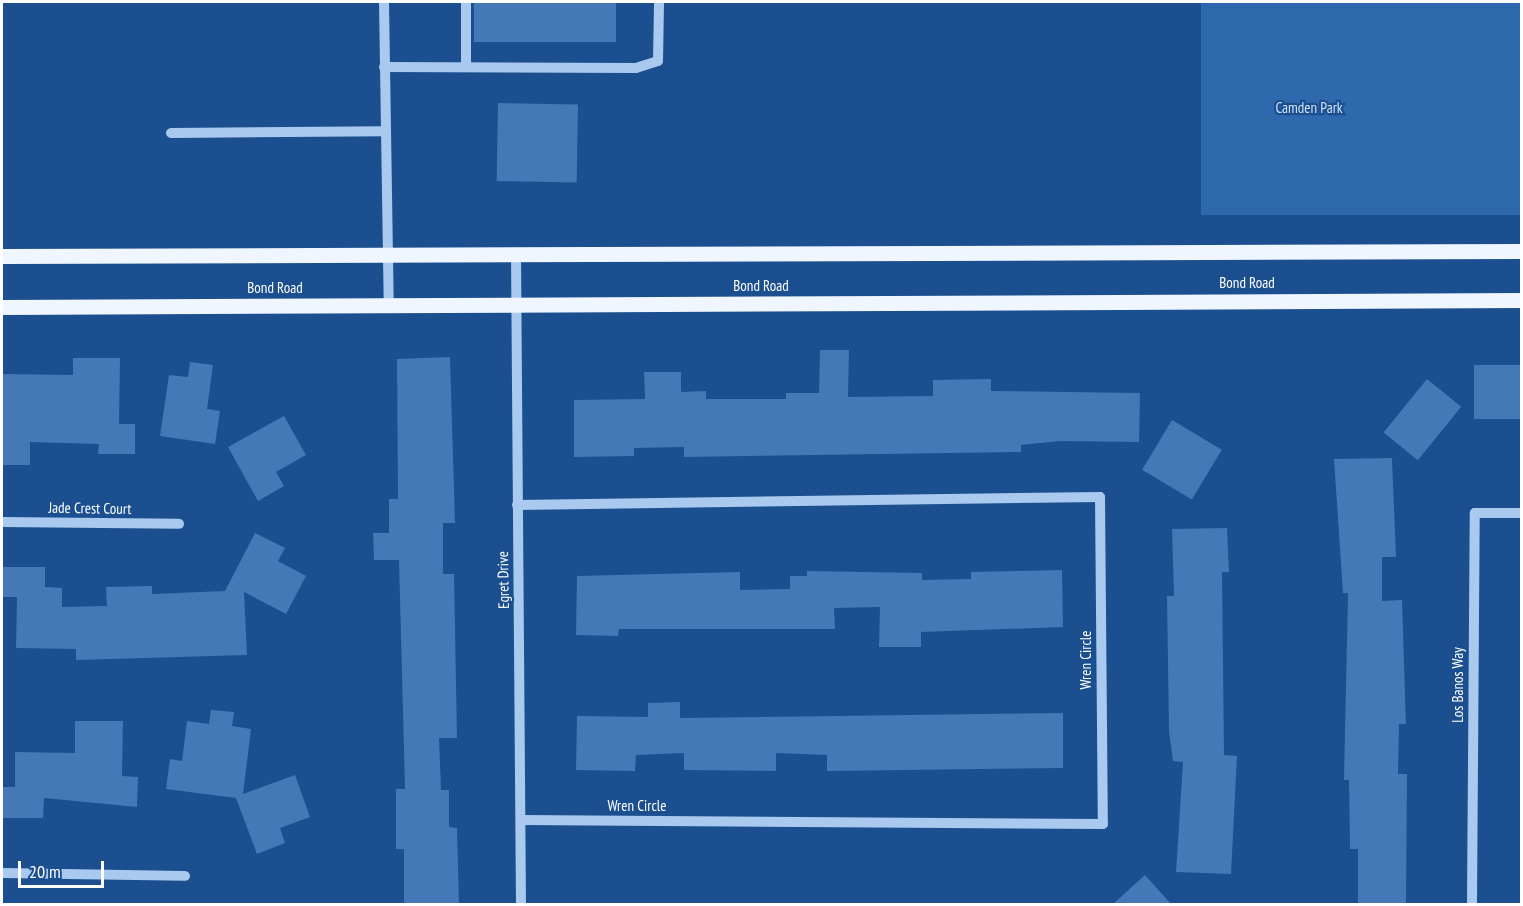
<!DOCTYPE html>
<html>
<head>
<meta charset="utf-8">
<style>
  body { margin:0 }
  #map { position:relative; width:1523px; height:906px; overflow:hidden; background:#1b4f8f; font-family:"PT Sans Narrow",sans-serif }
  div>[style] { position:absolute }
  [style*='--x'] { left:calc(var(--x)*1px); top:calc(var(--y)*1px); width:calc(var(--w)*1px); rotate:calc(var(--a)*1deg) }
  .green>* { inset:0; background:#2e69ad; transform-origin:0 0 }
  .building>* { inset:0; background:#4478b7; transform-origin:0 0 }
  .minor>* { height:10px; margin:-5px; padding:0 5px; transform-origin:5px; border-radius:5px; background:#a9c9ee }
  .major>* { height:15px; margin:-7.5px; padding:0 7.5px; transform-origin:7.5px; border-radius:7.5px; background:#f0f6ff }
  span { translate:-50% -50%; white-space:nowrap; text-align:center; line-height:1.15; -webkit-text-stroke:4.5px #1b4f8f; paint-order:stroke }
  .park-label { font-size:15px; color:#cfe3fa }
  .street-label { font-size:15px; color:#fff }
  .frame { position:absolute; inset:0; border:3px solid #fff; pointer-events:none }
  .scale { position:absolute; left:18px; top:861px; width:86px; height:27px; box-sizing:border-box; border:3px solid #fff; border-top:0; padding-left:8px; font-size:18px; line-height:21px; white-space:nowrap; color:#fff; -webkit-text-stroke:4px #1b4f8f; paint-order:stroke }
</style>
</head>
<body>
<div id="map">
  <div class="green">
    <div style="left:1201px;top:2px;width:320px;height:213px"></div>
  </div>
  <div class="building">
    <div style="left:474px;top:2px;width:142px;height:40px"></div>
    <div style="left:498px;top:103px;width:80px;height:78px;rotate:1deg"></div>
    <div style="clip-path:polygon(820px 350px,849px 350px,848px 397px,933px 396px,933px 380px,991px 379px,991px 391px,1140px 393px,1139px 442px,1060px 441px,1021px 445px,1021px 452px,684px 457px,684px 447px,634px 448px,634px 456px,574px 457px,574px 400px,645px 399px,644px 372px,681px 372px,681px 392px,706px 391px,706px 399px,786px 399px,786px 393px,819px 393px)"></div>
    <div style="clip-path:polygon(450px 357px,455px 523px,443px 523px,443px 574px,454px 574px,457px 738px,439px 738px,441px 790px,449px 790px,449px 827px,457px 828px,459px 904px,404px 904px,404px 849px,396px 849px,396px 789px,405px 789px,399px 560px,374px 560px,373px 533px,389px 533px,389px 499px,398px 499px,397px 359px)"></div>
    <div style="clip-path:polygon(73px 358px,120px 358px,119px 424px,135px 424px,135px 454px,98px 454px,99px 444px,30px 442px,30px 465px,2px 465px,2px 374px,73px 375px)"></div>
    <div style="clip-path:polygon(190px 362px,213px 365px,207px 409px,220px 411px,215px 444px,160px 436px,169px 375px,188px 377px)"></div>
    <div style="left:1521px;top:365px;width:54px;height:47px;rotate:90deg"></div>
    <div style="left:1427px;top:379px;width:44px;height:69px;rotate:39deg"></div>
    <div style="clip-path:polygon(284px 416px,306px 455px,276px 472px,284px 486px,258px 501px,228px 447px)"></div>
    <div style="left:1172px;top:420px;width:58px;height:58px;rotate:31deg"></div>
    <div style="clip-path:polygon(1392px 458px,1396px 557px,1382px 557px,1382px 601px,1402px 600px,1406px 724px,1399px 724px,1398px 774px,1407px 774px,1406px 904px,1358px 904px,1358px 849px,1350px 849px,1349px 780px,1344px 780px,1348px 593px,1343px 593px,1334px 459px)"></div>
    <div style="clip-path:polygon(1227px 528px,1229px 572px,1222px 572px,1224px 755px,1237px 756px,1231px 874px,1176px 872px,1183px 762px,1173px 761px,1169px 731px,1167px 596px,1174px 596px,1172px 529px)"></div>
    <div style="clip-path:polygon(255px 533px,285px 548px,278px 561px,306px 576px,286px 614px,244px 592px,247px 655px,76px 660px,76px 649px,16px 648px,17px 597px,3px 597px,3px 567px,45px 567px,45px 587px,62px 588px,62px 607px,107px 606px,106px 587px,152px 586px,152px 594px,225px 591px)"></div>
    <div style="clip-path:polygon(1062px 570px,1063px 627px,921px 632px,921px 647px,879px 647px,880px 607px,834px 608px,835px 629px,619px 629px,618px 636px,576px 635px,577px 576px,740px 572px,740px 590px,790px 589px,790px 576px,807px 576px,807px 571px,922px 573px,922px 580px,971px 579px,971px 572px)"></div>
    <div style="clip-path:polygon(680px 702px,680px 718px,1063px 713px,1063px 768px,827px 771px,827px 755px,776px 753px,776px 771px,684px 770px,684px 753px,636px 755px,635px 771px,576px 770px,577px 716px,648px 717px,648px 703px)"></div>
    <div style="clip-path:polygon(211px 710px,234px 712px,232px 726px,251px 729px,243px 794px,295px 775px,310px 817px,280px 828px,285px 843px,257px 854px,236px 798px,166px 789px,170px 759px,182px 761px,187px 721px,209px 724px)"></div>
    <div style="clip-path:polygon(75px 721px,123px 721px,122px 776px,138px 777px,137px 807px,44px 798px,43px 818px,2px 818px,2px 787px,15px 787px,15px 752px,75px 753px)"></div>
    <div style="clip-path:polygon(1145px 875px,1171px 904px,1113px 904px)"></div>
  </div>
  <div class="minor">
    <div style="--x:384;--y:2;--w:304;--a:89.1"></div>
    <div style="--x:466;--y:66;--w:64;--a:-90"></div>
    <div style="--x:384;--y:67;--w:252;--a:0.2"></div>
    <div style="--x:636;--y:68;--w:23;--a:-18"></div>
    <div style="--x:658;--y:61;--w:59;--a:-89"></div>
    <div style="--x:171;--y:133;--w:214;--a:-0.5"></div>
    <div style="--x:516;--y:255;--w:649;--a:89.56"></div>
    <div style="--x:517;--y:505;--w:583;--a:-0.79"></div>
    <div style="--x:1100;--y:497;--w:327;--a:89.5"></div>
    <div style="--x:1103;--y:824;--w:582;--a:-179.61"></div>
    <div style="--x:2;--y:522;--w:177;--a:0.6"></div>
    <div style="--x:2;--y:873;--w:183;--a:0.9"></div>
    <div style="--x:1472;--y:904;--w:391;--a:-89.6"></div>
    <div style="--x:1475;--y:513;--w:47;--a:0"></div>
  </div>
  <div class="major">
    <div style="--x:2;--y:256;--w:1520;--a:-0.19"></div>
    <div style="--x:2;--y:307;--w:1520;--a:-0.26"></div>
  </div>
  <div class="park-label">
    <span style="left:1309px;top:108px">Camden Park</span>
  </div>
  <div class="street-label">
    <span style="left:1247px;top:283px">Bond Road</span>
    <span style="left:761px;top:286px">Bond Road</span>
    <span style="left:275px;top:288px">Bond Road</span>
    <span style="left:90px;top:508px;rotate:1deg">Jade Crest Court</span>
    <span style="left:503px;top:580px;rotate:-91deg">Egret Drive</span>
    <span style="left:1086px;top:660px;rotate:-90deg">Wren Circle</span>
    <span style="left:1458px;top:685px;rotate:-90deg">Los Banos Way</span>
    <span style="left:637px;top:806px">Wren Circle</span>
  </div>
  <div class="frame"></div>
  <div class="scale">20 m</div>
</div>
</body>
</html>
